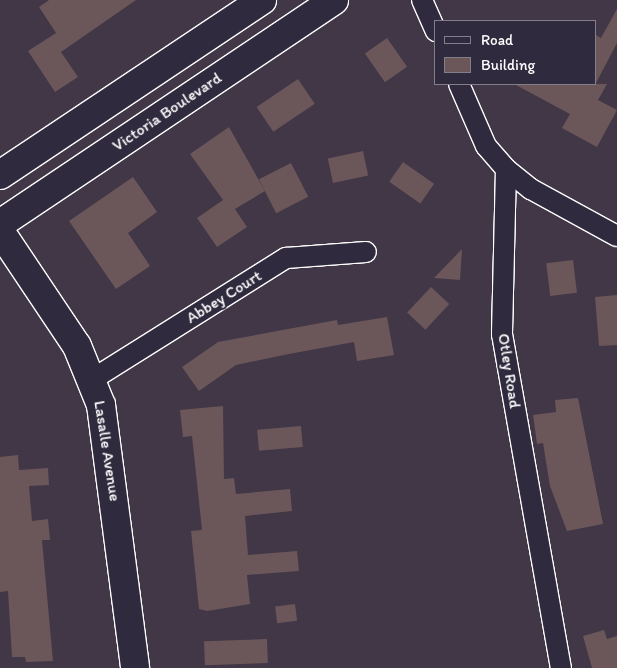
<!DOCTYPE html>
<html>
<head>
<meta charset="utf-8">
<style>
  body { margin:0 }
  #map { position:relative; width:617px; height:668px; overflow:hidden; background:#413746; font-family:Itim,sans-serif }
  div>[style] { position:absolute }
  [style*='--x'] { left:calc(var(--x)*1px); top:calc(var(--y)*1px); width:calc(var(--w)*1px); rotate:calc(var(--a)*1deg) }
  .building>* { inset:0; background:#6b565a; transform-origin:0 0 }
  .roads { filter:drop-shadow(1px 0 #fff) drop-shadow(-1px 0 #fff) drop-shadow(0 1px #fff) drop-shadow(0 -1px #fff) }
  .street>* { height:20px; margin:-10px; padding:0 10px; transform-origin:10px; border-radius:10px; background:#2f2a3d }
  .secondary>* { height:28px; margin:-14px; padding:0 14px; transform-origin:14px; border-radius:14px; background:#2f2a3d }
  span { translate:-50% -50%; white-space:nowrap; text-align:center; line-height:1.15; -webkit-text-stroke:4px #2f2a3d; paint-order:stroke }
  .street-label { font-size:16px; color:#fff }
  .legend { position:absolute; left:434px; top:20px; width:162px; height:65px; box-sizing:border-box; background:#2f2a3d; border:1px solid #827f8b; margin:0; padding:6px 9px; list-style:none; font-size:15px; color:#fff }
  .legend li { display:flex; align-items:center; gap:10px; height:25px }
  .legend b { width:25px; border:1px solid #827f8b }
</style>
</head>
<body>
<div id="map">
  <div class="building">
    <div style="clip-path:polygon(49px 0,136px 0,61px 52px,78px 77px,55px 92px,28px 51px,56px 33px,39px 7px)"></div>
    <div style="clip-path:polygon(617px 9px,617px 43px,596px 83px,596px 35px,601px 38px)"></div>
    <div style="left:387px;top:38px;width:35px;height:27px;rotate:55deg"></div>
    <div style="left:298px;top:79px;width:30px;height:50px;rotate:56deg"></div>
    <div style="clip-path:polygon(514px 84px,607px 84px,598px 100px,617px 110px,597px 147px,562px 128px,570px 114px)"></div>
    <div style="clip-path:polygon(229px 127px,265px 191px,235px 209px,247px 227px,217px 247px,197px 218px,223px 200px,190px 154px)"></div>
    <div style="left:363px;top:151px;width:25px;height:36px;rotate:78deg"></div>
    <div style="left:403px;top:162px;width:38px;height:24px;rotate:35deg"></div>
    <div style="left:291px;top:163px;width:38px;height:36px;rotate:63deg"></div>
    <div style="clip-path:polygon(133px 177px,157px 212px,128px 233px,150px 266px,116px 289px,69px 221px)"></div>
    <div style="clip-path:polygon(462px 249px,460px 280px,434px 278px)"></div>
    <div style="left:573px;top:260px;width:33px;height:27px;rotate:83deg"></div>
    <div style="left:431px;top:287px;width:25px;height:35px;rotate:43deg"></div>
    <div style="clip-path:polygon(617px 295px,617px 345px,599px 346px,595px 297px)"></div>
    <div style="clip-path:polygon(387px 317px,394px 355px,357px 361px,354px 342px,289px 354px,236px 365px,199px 391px,182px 367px,218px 342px,337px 320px,338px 325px)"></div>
    <div style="clip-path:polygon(578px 398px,603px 524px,567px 531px,550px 486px,543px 443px,537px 444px,533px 415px,556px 412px,555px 400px)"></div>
    <div style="clip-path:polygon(223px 406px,224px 479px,234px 478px,236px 494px,290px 489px,292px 511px,245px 516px,248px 555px,297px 551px,299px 571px,247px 575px,250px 604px,207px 611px,199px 609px,191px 531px,202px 530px,192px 436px,183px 437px,180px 410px)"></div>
    <div style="left:301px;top:426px;width:21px;height:44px;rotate:85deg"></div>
    <div style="clip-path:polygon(18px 455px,19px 470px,48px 468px,49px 485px,29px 486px,32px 521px,48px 519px,50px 540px,42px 540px,53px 661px,26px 662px,25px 657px,12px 657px,8px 591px,0 592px,0 457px)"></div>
    <div style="left:295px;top:604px;width:17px;height:20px;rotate:83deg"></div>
    <div style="clip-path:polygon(604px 630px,607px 639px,617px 636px,617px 668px,592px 668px,583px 636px)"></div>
    <div style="left:267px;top:639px;width:24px;height:63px;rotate:88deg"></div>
  </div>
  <div class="roads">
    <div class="street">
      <div style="--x:422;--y:0;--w:34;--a:66"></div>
      <div style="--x:459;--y:84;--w:68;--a:66.5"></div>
      <div style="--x:486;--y:146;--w:30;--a:49"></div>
      <div style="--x:506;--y:169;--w:165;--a:91.4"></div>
      <div style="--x:502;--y:334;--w:339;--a:80"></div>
      <div style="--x:506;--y:169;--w:32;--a:39"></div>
      <div style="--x:531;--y:189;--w:98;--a:28.7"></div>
      <div style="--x:93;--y:379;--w:228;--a:-32.1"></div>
      <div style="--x:286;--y:258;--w:80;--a:-4.3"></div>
    </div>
    <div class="secondary">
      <div style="--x:0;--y:175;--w:315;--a:-33.7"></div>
      <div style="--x:0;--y:224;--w:402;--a:-33.8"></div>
      <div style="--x:0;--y:231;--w:138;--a:56.2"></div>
      <div style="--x:77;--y:346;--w:64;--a:67.9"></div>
      <div style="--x:101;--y:405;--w:265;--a:82.6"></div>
    </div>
  </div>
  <div class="street-label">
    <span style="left:167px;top:112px;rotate:-34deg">Victoria Boulevard</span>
    <span style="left:224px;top:297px;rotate:-32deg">Abbey Court</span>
    <span style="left:509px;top:371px;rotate:81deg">Otley Road</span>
    <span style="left:107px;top:451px;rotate:81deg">Lasalle Avenue</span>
  </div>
  <ul class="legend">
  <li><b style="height:6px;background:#2f2a3d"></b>Road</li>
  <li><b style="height:14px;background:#6b565a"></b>Building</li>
  </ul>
</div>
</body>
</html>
